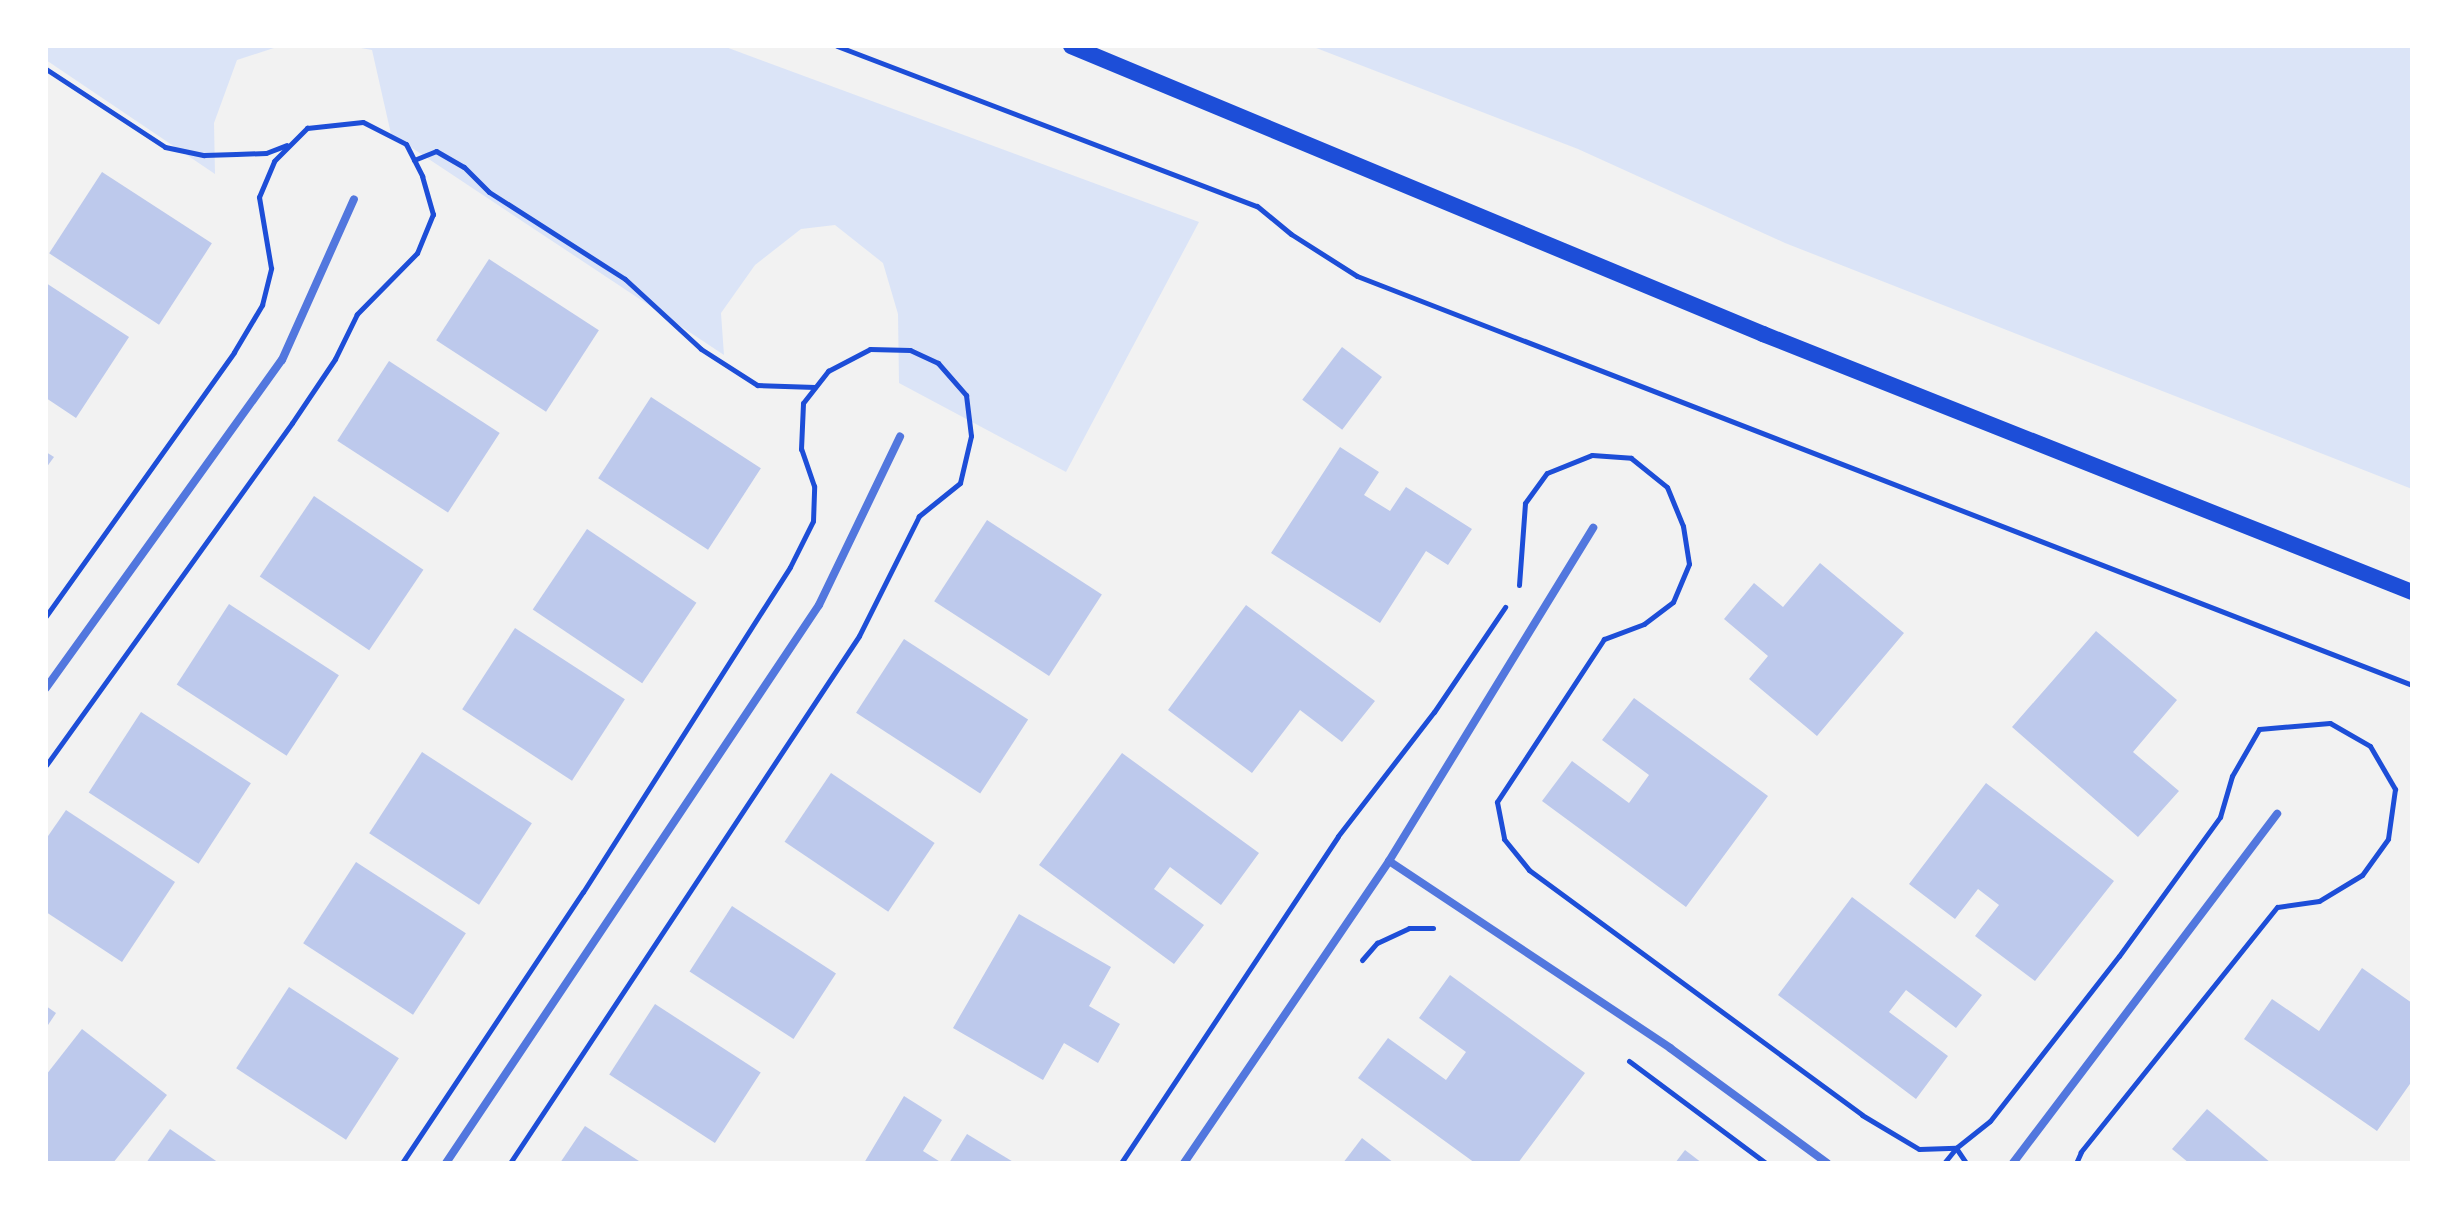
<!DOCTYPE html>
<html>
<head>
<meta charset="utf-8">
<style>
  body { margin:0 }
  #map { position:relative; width:2458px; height:1209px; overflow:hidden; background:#f2f2f2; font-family:Figtree,sans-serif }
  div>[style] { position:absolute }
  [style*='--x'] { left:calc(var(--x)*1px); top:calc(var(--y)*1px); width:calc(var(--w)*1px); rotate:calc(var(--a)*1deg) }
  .green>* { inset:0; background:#dbe4f7 }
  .building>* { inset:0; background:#bdc9ec; transform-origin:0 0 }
  .path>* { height:5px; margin:-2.5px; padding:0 2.5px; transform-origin:2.5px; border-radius:2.5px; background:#1d4ed8 }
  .minor>* { height:8px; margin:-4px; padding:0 4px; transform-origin:4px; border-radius:4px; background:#5277de }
  .secondary>* { height:16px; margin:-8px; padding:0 8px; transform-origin:8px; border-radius:8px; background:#1d4ed8 }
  span { translate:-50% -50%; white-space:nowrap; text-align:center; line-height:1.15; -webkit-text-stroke:8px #fff; paint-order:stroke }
  .frame { position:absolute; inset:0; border:48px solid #fff; pointer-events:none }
</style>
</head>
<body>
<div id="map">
  <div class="green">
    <div style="clip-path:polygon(46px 46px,280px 46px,237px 60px,214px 123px,215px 174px,46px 60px)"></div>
    <div style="clip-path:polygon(350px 46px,723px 46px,1199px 222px,1066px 472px,899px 383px,898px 314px,883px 263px,835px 225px,801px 229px,755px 265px,721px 313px,724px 355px,391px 134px,372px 50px)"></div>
    <div style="clip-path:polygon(1311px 46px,2412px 46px,2412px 489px,1785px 243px,1578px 149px)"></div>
  </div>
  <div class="building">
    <div style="left:102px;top:172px;width:131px;height:97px;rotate:33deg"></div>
    <div style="left:489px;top:259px;width:131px;height:97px;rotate:33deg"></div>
    <div style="clip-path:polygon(46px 283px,129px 337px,76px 418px,46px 398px)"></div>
    <div style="left:1342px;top:347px;width:50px;height:66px;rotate:37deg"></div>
    <div style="left:389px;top:361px;width:132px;height:95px;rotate:33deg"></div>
    <div style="left:651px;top:397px;width:131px;height:97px;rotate:33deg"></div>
    <div style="clip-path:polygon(1340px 447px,1379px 472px,1364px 495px,1390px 511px,1406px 487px,1472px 529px,1448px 565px,1426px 551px,1380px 623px,1271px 553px)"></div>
    <div style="clip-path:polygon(46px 452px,54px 457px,46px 468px)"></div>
    <div style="left:314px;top:496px;width:132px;height:97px;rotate:34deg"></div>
    <div style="left:987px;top:520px;width:137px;height:97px;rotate:33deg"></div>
    <div style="left:587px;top:529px;width:132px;height:97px;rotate:34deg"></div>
    <div style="clip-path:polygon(1820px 563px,1904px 633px,1817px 736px,1749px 679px,1768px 656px,1724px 619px,1754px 583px,1783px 607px)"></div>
    <div style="left:229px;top:604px;width:131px;height:96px;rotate:33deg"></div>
    <div style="clip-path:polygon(1246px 605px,1375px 701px,1342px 742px,1300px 710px,1252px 773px,1168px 710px)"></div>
    <div style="left:515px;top:628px;width:131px;height:97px;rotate:33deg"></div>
    <div style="clip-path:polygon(2096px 631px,2177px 700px,2133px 752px,2179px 791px,2138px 837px,2012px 727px)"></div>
    <div style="left:904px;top:639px;width:148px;height:88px;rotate:33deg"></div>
    <div style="clip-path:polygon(1634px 698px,1768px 796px,1686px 907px,1542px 801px,1572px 761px,1629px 803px,1649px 775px,1602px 740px)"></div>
    <div style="left:141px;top:712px;width:131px;height:96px;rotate:33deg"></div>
    <div style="left:422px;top:752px;width:131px;height:97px;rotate:33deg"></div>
    <div style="clip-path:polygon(1122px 753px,1259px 853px,1221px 905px,1170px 867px,1154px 889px,1204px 925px,1174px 964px,1039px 865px)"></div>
    <div style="left:831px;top:773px;width:125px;height:83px;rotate:34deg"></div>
    <div style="clip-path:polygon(1986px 783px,2114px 881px,2035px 981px,1975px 936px,1999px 905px,1978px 889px,1955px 919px,1909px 884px)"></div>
    <div style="clip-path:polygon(66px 810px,175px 882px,122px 962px,46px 912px,46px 839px)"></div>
    <div style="left:356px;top:862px;width:131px;height:97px;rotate:33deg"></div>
    <div style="clip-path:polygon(1852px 897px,1982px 995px,1956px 1028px,1906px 990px,1889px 1012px,1948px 1056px,1916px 1099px,1778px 995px)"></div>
    <div style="left:732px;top:906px;width:124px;height:78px;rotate:33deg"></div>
    <div style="clip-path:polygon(1019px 914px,1111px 967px,1089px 1006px,1120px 1024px,1098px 1063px,1064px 1043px,1043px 1080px,953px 1028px)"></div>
    <div style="clip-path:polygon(2362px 968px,2412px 1003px,2412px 1081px,2377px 1131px,2244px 1039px,2272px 999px,2319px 1031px)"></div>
    <div style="clip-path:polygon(1450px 975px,1585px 1073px,1518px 1163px,1475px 1163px,1358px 1078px,1388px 1038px,1446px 1080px,1466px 1052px,1419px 1018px)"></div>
    <div style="left:289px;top:987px;width:131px;height:97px;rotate:33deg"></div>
    <div style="left:655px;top:1004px;width:126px;height:84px;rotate:33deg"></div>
    <div style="clip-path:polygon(46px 1006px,56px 1013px,46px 1028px)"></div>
    <div style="clip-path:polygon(82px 1029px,167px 1095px,113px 1163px,46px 1163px,46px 1075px)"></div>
    <div style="clip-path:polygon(904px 1096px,942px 1120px,923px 1151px,942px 1163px,864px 1163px)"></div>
    <div style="clip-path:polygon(2207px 1109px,2271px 1163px,2189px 1163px,2172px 1149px)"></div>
    <div style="clip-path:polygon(585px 1126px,642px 1163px,560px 1163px)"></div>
    <div style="clip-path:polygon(170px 1129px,219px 1163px,146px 1163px)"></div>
    <div style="clip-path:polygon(967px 1134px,1015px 1163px,949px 1163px)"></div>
    <div style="clip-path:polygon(1362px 1138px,1394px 1163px,1343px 1163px)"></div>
    <div style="clip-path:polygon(1685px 1150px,1702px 1163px,1675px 1163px)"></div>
  </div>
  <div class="path">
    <div style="--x:837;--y:46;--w:449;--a:20.9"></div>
    <div style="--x:1257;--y:206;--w:44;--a:39.5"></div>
    <div style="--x:1291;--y:234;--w:78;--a:32.5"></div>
    <div style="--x:1357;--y:276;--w:1132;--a:21.19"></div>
    <div style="--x:46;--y:69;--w:142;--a:33.2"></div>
    <div style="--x:165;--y:147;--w:40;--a:12"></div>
    <div style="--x:204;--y:155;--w:32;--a:-2"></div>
    <div style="--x:236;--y:154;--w:30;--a:-2"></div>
    <div style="--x:266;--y:153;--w:22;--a:-21"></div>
    <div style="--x:414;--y:160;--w:24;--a:-22"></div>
    <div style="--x:436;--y:151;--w:32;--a:30"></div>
    <div style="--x:464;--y:167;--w:35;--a:45"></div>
    <div style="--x:489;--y:192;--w:161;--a:32.6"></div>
    <div style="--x:625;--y:279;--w:103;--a:42.6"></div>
    <div style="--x:701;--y:349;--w:67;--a:32.7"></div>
    <div style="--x:757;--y:385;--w:58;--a:2"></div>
    <div style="--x:1519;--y:585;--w:82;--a:-85.8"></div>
    <div style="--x:1525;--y:503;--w:37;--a:-54"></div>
    <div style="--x:1547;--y:473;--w:48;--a:-21.8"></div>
    <div style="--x:1592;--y:455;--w:39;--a:4"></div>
    <div style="--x:1631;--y:458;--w:46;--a:38.9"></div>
    <div style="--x:1667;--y:487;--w:42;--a:67.7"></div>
    <div style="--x:1683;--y:526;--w:38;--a:81"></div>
    <div style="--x:1689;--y:564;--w:41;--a:112.8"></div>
    <div style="--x:1673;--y:602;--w:36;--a:143"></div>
    <div style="--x:1644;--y:624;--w:43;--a:159.4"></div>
    <div style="--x:1604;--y:639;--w:195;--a:123.3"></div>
    <div style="--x:1497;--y:802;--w:38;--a:79"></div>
    <div style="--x:1504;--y:839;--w:40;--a:51"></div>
    <div style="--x:1529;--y:870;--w:413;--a:36.3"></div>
    <div style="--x:1862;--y:1115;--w:66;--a:30.8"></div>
    <div style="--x:1919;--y:1149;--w:37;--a:-2"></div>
    <div style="--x:1956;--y:1148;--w:43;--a:-38.5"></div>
    <div style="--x:1990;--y:1121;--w:209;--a:-52"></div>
    <div style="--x:2119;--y:956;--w:172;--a:-54"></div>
    <div style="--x:2220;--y:817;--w:43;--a:-73.7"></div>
    <div style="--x:2232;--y:776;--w:54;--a:-60.1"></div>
    <div style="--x:2259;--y:729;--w:71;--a:-4.8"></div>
    <div style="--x:2330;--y:723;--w:46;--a:29.9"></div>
    <div style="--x:2370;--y:746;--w:50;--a:59.8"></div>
    <div style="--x:2395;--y:789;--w:50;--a:98"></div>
    <div style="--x:2388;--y:839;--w:44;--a:125.8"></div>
    <div style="--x:2362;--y:875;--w:50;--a:148.8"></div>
    <div style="--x:2319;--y:901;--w:42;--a:171.9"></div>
    <div style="--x:2277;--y:907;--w:314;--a:128.7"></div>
    <div style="--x:2081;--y:1152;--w:12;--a:114"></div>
    <div style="--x:46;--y:616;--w:324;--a:-54.5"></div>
    <div style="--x:234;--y:352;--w:55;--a:-59.2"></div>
    <div style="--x:262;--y:305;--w:38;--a:-76"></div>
    <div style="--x:271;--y:268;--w:72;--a:-99.6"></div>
    <div style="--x:259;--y:197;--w:39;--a:-67"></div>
    <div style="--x:274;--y:161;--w:47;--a:-45"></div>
    <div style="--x:307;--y:128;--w:56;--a:-6.1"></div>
    <div style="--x:363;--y:122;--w:48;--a:27.1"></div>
    <div style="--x:406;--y:144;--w:36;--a:63"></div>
    <div style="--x:422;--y:176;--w:40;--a:74"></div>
    <div style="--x:433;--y:214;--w:42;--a:112.3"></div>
    <div style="--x:417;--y:253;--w:86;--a:134.5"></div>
    <div style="--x:357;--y:314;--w:50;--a:116.1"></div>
    <div style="--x:335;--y:359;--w:77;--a:123.9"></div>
    <div style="--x:292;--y:423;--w:421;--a:125.7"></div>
    <div style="--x:1362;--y:960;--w:23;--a:-49"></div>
    <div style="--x:1377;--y:943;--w:35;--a:-25"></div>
    <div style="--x:1409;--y:928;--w:24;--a:0"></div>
    <div style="--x:1629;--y:1061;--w:171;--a:36.7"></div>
    <div style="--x:402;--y:1163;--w:326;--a:-56.3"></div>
    <div style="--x:583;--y:892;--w:385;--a:-57.5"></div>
    <div style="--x:790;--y:567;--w:51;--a:-63.4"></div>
    <div style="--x:813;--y:521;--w:35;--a:-88"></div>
    <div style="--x:814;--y:486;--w:39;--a:-109"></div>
    <div style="--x:801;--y:449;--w:46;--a:-87.5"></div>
    <div style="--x:803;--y:403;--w:41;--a:-52"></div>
    <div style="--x:828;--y:371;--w:47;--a:-27.6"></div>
    <div style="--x:870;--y:349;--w:40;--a:1.4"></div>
    <div style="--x:910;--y:350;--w:31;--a:25"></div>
    <div style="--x:938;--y:363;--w:43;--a:48.8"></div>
    <div style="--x:966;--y:395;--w:41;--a:83"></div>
    <div style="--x:971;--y:436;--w:48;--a:103.2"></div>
    <div style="--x:960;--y:483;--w:53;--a:141.2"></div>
    <div style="--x:919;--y:516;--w:134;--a:116.6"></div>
    <div style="--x:859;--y:636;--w:632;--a:123.51"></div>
    <div style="--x:1121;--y:1163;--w:392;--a:-56.4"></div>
    <div style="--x:1338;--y:836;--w:157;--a:-52.3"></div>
    <div style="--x:1434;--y:712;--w:127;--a:-55.9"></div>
    <div style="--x:1944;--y:1163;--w:19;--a:-51"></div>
    <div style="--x:1956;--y:1148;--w:18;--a:56"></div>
  </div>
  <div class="minor">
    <div style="--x:46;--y:688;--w:404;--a:-54.3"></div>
    <div style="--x:282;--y:360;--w:176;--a:-65.9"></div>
    <div style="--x:1389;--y:861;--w:338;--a:33.6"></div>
    <div style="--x:1670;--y:1048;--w:195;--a:36.2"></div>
    <div style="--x:446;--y:1163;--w:671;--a:-56.24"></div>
    <div style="--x:819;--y:605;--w:187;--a:-64.3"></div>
    <div style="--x:1184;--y:1163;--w:365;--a:-55.8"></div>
    <div style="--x:1389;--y:861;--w:391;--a:-58.5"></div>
    <div style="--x:2013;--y:1163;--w:438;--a:-52.9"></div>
  </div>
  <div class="secondary">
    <div style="--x:1071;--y:46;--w:750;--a:22.6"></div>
    <div style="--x:1763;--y:334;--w:698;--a:21.68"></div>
  </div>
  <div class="frame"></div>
</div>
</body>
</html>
